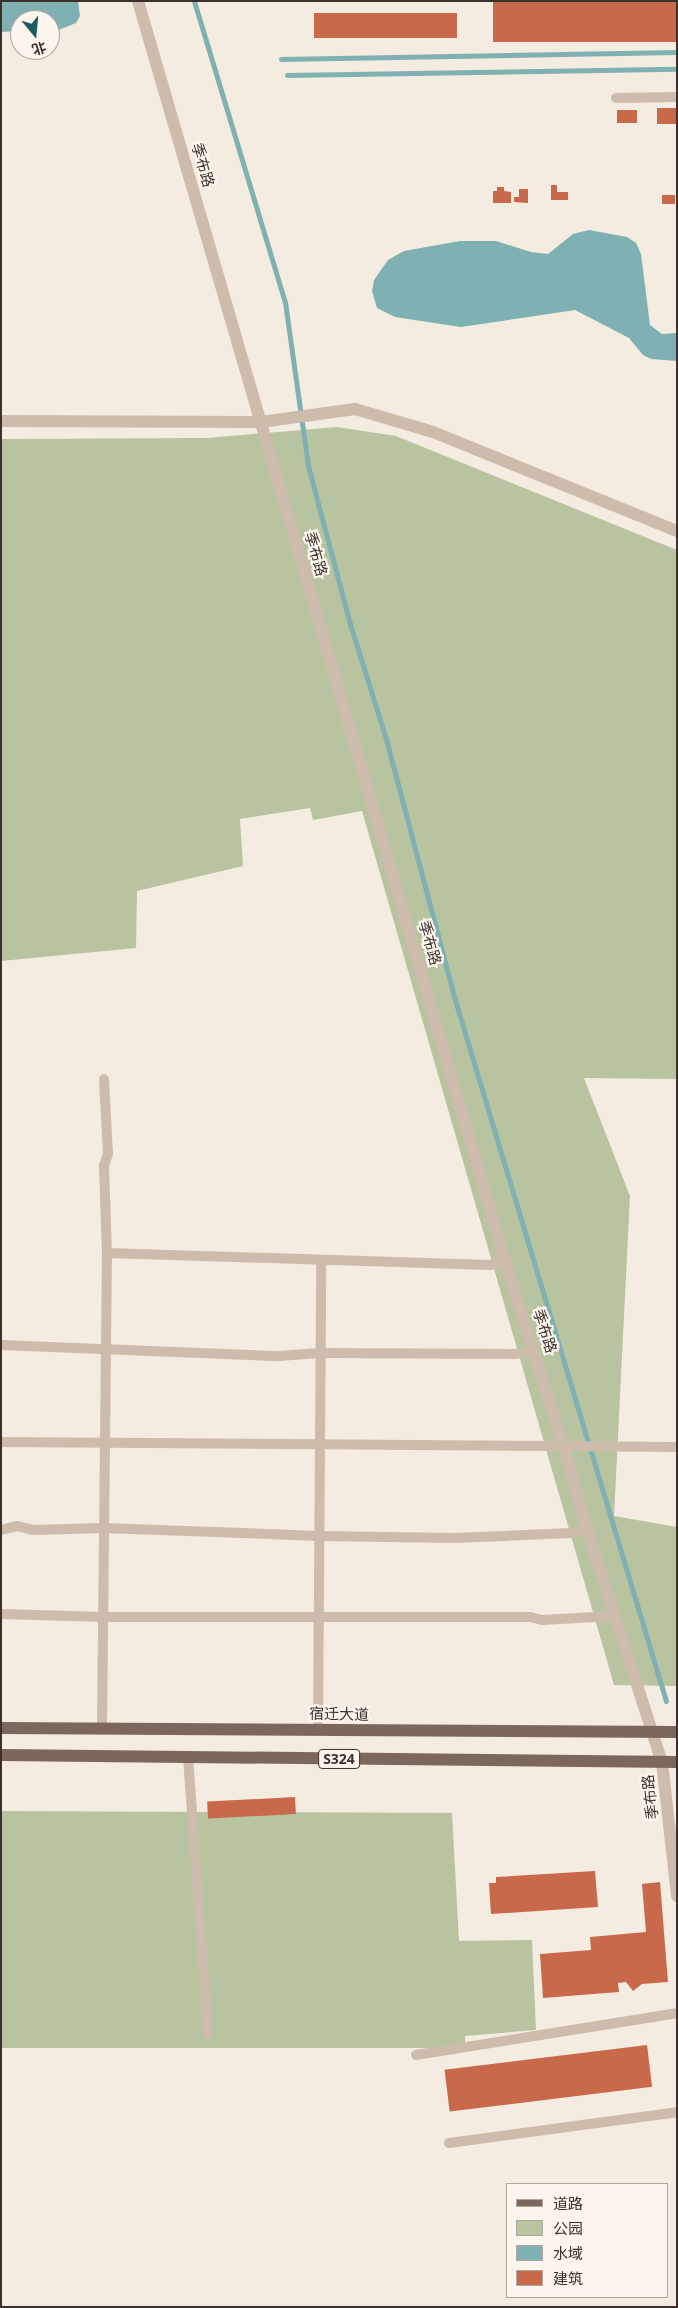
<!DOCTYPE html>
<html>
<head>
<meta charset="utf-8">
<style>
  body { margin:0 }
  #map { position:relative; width:678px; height:2308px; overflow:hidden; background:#f4ebe1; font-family:"Noto Sans","Noto Sans SC",sans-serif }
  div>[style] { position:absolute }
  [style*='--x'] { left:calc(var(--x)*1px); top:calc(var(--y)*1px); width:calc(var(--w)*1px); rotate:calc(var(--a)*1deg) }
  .green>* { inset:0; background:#b8c4a0 }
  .water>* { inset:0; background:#7fb0b2 }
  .stream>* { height:5px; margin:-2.5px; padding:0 2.5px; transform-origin:2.5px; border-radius:2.5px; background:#7fb0b2 }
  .building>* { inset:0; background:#c8694b; transform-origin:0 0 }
  .service>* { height:10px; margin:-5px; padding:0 5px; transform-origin:5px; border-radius:5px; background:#cdbbac }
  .minor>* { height:12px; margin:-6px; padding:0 6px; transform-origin:6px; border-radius:6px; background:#cdbbac }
  .primary>* { height:12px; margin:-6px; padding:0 6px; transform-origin:6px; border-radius:6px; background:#7d675c }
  span { translate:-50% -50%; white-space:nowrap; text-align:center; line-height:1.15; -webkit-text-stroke:4.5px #fbf5ee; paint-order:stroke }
  .shield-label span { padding:1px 4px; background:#fbf5ee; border:1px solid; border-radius:4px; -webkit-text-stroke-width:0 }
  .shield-label { font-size:14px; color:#3b302b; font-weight:700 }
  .street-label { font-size:15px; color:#3b302b }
  .frame { position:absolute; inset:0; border:2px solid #3b302b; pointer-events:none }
  .legend { position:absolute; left:506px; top:2183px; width:162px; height:115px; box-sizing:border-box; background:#fbf5ee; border:1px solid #aea6a0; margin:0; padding:6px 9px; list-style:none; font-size:15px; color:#3b302b }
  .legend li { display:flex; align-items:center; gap:10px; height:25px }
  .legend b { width:25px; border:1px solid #aea6a0 }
  .north { position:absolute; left:10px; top:10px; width:50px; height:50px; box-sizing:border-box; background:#fbf5ee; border:1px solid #aea6a0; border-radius:50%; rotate:163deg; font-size:14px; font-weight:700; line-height:20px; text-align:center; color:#3b302b }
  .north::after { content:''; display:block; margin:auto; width:18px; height:22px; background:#1f5a5e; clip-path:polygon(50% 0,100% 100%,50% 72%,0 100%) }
</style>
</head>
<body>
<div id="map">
  <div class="green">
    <div style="clip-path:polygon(337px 427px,396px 436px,677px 550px,677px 1079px,584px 1078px,630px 1196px,614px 1516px,677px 1527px,677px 1686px,614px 1685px,362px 811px,313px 820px,310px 808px,240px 819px,243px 866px,137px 891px,136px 948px,1px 961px,1px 439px,207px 438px)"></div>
    <div style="clip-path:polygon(1px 1811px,452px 1813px,459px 1941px,532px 1940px,536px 2030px,465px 2036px,465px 2048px,1px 2048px)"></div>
  </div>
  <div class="water">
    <div style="clip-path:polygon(1px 1px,78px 1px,80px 16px,76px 23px,56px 31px,50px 31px,50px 20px,20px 20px,20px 31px,1px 32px)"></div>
    <div style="clip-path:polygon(589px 230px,627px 237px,636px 243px,641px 254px,650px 325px,662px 334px,677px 333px,677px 361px,651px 359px,643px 355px,629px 338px,575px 310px,461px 327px,395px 317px,377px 308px,372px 291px,374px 280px,388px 260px,404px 251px,460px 241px,496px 241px,531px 252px,548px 254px,573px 234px)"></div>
  </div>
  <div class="stream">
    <div style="--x:194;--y:1;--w:314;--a:73.2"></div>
    <div style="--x:285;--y:302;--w:166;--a:82"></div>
    <div style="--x:308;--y:466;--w:163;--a:75.1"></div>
    <div style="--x:350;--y:624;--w:121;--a:72.6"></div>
    <div style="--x:386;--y:739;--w:270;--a:75.2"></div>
    <div style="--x:455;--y:1000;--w:732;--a:73.25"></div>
    <div style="--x:281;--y:59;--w:396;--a:-1"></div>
    <div style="--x:287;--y:75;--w:390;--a:-0.9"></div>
  </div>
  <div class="building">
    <div style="left:493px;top:1px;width:184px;height:41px"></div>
    <div style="left:457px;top:13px;width:25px;height:143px;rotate:90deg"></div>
    <div style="left:657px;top:108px;width:20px;height:16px"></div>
    <div style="left:617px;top:110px;width:20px;height:13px"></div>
    <div style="clip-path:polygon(551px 185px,557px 185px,557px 192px,568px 192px,568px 200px,551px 200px)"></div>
    <div style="clip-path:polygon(497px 187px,504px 187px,504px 191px,511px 192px,511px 203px,493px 203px,493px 191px,497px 191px)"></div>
    <div style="clip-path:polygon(519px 189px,528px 189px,528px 203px,514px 202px,514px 197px,519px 197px)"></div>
    <div style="left:662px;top:195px;width:13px;height:9px"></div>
    <div style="left:295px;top:1797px;width:17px;height:88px;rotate:87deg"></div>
    <div style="clip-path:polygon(595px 1871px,598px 1907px,491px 1914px,489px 1883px,496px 1883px,496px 1877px)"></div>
    <div style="clip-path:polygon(660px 1882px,668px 1982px,642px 1984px,633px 1991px,626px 1982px,618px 1983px,619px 1992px,543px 1998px,540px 1954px,591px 1950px,590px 1937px,646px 1932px,642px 1884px)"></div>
    <div style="left:647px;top:2045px;width:42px;height:204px;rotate:83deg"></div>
  </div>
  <div class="service">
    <div style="--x:616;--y:98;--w:61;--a:-0.9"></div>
    <div style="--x:107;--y:1253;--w:383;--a:1.8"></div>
    <div style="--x:490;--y:1265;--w:16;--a:-15"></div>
    <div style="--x:1;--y:1345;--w:278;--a:2.3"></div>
    <div style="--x:279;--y:1356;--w:41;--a:-4.2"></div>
    <div style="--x:320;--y:1353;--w:195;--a:0.3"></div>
    <div style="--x:515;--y:1354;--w:19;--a:-9"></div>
    <div style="--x:1;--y:1442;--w:676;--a:0.42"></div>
    <div style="--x:1;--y:1530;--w:16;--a:-14"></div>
    <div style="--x:17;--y:1526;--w:16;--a:14"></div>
    <div style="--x:33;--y:1530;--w:70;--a:-1.6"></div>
    <div style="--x:103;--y:1528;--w:216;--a:2.1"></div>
    <div style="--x:319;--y:1536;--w:136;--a:0.8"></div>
    <div style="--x:455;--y:1538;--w:117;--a:-2.4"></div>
    <div style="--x:572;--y:1533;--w:16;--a:-15"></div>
    <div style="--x:1;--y:1614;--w:103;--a:1.7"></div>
    <div style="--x:104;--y:1617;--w:426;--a:0"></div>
    <div style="--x:530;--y:1617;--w:12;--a:14"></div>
    <div style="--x:542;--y:1620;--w:72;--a:-3.2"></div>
    <div style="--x:102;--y:1728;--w:475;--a:-89.4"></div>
    <div style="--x:107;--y:1253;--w:87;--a:-92"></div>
    <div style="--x:104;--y:1166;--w:13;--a:-72"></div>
    <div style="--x:108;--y:1154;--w:75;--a:-93.1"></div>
    <div style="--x:318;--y:1730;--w:470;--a:-89.6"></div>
    <div style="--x:188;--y:1757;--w:277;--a:85.9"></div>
    <div style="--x:416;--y:2055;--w:264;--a:-9.1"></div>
    <div style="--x:449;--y:2143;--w:230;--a:-7.7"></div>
  </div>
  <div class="minor">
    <div style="--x:138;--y:1;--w:1312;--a:73.76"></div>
    <div style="--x:505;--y:1261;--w:193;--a:72.5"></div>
    <div style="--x:563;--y:1445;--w:87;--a:74.1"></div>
    <div style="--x:587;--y:1529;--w:245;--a:72.2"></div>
    <div style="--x:662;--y:1762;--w:135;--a:83.6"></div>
    <div style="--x:1;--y:421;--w:260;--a:0.2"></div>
    <div style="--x:261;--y:422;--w:95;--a:-7.9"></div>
    <div style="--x:355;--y:409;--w:81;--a:16.4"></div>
    <div style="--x:433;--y:432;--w:263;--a:22.1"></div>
  </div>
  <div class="primary">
    <div style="--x:1;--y:1728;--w:676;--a:0.34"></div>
    <div style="--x:1;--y:1755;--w:676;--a:0.59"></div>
  </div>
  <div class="shield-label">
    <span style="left:339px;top:1759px">S324</span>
  </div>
  <div class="street-label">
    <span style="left:203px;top:165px;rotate:74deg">季布路</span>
    <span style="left:316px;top:554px;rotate:74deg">季布路</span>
    <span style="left:430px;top:943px;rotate:74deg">季布路</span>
    <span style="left:545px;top:1331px;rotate:72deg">季布路</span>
    <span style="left:339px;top:1714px;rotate:1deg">宿迁大道</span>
    <span style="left:650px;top:1797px;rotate:-96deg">季布路</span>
  </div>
  <div class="frame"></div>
  <ul class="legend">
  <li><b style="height:6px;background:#7d675c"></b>道路</li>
  <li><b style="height:14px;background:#b8c4a0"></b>公园</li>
  <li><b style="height:14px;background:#7fb0b2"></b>水域</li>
  <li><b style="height:14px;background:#c8694b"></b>建筑</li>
  </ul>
  <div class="north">北</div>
</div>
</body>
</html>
